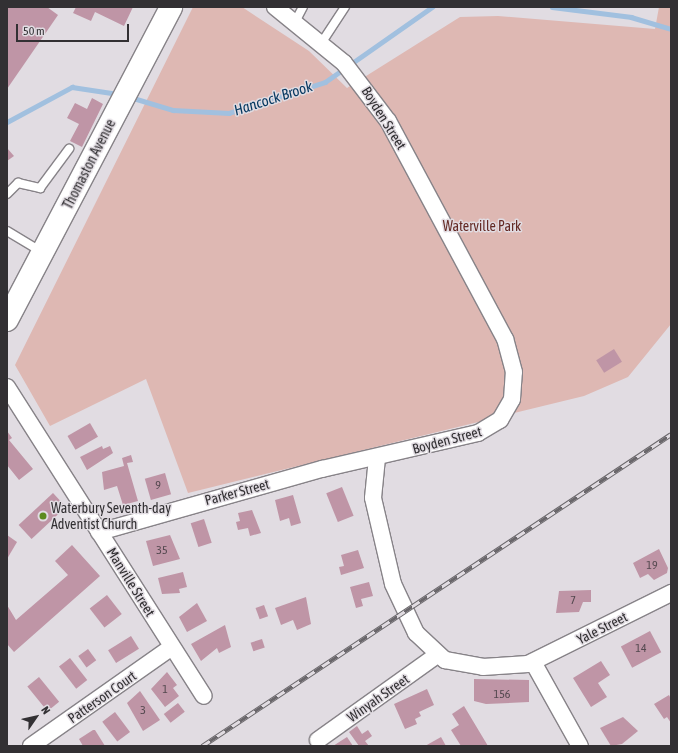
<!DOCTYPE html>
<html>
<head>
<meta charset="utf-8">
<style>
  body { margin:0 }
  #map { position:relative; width:678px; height:753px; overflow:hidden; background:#e1dce2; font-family:"Asap Condensed",sans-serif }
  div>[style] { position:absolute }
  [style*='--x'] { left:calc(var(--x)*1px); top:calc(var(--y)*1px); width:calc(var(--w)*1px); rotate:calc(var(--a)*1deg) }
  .green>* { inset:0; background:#deb8b3 }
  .stream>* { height:4.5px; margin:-2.25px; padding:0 2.25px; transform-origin:2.25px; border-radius:2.25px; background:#a1c0df }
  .building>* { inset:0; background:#bf95a6; transform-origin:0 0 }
  .roads { filter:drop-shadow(1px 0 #878388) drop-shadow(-1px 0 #878388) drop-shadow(0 1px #878388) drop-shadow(0 -1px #878388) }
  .service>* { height:8px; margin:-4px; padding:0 4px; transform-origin:4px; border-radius:4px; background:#fff }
  .minor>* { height:16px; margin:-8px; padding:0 8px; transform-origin:8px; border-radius:8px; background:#fff }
  .secondary>* { height:22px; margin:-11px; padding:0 11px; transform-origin:11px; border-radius:11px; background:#fff }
  .rail>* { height:4.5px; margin-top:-2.25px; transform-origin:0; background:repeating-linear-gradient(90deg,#e1dce2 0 9px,#69666a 0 18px); box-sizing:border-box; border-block:1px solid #69666a }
  .dots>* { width:11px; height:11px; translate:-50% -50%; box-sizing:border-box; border:2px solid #e1dce2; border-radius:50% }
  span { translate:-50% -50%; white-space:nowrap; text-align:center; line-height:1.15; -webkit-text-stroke:3px #e1dce2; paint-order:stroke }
  .number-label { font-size:12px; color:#554950 }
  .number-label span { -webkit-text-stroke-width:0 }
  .street-label { font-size:14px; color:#323033 }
  .park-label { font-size:14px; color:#642924 }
  .poi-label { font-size:14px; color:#323033 }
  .left { translate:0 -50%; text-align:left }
  .water-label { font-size:15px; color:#073961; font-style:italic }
  .frame { position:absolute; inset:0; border:8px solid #323033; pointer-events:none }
  .north { position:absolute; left:16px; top:697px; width:40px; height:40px; -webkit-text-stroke:3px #e1dce2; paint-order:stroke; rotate:56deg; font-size:11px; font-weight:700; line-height:16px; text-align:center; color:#323033 }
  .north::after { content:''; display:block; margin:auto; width:14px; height:18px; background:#323033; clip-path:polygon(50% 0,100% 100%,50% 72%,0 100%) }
  .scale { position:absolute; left:16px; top:24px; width:113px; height:18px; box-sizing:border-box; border:2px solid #323033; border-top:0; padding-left:5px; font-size:12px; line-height:14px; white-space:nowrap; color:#323033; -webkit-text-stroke:3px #e1dce2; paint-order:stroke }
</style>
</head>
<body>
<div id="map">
  <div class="green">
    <div style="clip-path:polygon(193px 7px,242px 7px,309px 51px,347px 88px,460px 17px,498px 16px,655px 29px,659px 7px,671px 7px,671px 324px,628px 377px,584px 396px,188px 493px,146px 379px,50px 426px,15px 365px)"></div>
  </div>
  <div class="stream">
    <div style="--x:552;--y:7;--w:80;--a:7.2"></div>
    <div style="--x:631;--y:17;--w:42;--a:16.7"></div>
    <div style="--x:130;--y:97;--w:45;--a:16.8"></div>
    <div style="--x:173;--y:110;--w:56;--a:3.1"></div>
    <div style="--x:229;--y:113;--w:101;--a:-17.9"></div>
    <div style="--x:325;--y:82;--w:131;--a:-35"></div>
    <div style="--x:7;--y:122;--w:74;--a:-28.3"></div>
    <div style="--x:72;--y:87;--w:48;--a:8.5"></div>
  </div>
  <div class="building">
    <div style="clip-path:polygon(7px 7px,47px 7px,58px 15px,7px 89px)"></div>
    <div style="clip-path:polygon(76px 7px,133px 7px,124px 26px,95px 12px,91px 21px,73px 13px)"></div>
    <div style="clip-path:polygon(92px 98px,103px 104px,82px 147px,70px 141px,79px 124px,67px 118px,75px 103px,87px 109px)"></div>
    <div style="clip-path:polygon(7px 148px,14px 156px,7px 161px)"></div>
    <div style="left:614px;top:349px;width:15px;height:21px;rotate:58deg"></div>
    <div style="left:90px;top:423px;width:16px;height:26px;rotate:60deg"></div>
    <div style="clip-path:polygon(7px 431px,12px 438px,9px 440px,33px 469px,19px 480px,7px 465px)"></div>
    <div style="clip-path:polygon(102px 446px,103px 449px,110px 446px,113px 453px,87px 470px,80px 457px)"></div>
    <div style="clip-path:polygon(131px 455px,133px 462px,127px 463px,138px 501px,123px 505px,117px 486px,104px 490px,102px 472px,124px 466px,122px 458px)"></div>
    <div style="left:165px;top:473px;width:22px;height:21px;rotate:74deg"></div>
    <div style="left:342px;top:487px;width:31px;height:17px;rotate:68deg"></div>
    <div style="left:53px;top:493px;width:19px;height:47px;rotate:47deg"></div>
    <div style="clip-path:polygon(293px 495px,301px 523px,291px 526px,289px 518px,280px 521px,275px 500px)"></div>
    <div style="clip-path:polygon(252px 510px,261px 533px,250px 536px,248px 528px,238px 530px,236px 522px,240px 521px,238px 513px)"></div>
    <div style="left:204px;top:519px;width:25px;height:14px;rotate:72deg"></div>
    <div style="clip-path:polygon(7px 535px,17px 542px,7px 559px)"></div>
    <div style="clip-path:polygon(170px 535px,180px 559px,153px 566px,146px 541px)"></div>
    <div style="clip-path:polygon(72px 545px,100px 576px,14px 652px,7px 644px,7px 605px,16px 620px,68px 575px,55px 561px)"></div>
    <div style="clip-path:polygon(659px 549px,668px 568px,667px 573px,654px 580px,648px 574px,640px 578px,633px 563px)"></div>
    <div style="clip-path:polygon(358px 550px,364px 568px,341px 575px,339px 567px,344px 566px,341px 555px)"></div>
    <div style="clip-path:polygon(183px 572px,187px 587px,179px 589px,180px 593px,162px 594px,158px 578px)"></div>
    <div style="clip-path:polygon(369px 582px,373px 596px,361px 599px,363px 606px,356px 608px,350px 587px)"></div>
    <div style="clip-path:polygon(591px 590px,591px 602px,583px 602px,579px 612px,556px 613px,559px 591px)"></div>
    <div style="left:107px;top:595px;width:24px;height:22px;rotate:52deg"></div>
    <div style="clip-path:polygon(306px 597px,311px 624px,297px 630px,293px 620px,281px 625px,275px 608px)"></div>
    <div style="clip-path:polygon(197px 603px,207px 621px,187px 632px,179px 617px)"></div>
    <div style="left:264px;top:605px;width:12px;height:9px;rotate:70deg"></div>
    <div style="clip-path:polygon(225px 625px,231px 647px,219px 653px,217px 648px,201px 661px,191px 644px)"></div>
    <div style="left:650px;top:631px;width:24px;height:33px;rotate:62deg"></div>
    <div style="left:131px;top:636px;width:15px;height:27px;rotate:58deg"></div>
    <div style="left:262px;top:639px;width:9px;height:12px;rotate:72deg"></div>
    <div style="left:88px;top:649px;width:14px;height:12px;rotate:54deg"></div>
    <div style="left:70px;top:658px;width:28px;height:14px;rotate:52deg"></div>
    <div style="clip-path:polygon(601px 661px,610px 675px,598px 683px,607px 697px,591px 707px,573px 678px)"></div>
    <div style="clip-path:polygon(167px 672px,177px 685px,173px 688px,179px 696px,165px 707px,151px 689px)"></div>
    <div style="left:39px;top:677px;width:32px;height:15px;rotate:51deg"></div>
    <div style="clip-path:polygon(474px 679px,529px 680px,529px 702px,486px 704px,474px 701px)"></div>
    <div style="clip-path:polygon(427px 689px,434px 705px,419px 712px,421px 716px,415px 719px,417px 724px,405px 729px,394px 704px)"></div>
    <div style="clip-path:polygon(140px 691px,160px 720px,143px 731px,127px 703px)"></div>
    <div style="clip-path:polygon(669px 695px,671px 699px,671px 723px,667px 717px,664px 719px,654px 704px)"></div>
    <div style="left:178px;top:703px;width:11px;height:18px;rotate:52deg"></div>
    <div style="clip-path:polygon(464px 706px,488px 746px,461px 746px,451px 730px,459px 725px,452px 714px)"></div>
    <div style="left:115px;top:712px;width:25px;height:16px;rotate:53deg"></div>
    <div style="clip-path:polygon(623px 717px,638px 731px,622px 744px,611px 746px,600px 728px)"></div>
    <div style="clip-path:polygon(357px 726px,362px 734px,368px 730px,372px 736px,365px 741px,369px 746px,359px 746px,349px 732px)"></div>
    <div style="clip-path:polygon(93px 730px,95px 730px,105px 746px,83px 746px,79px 739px)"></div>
    <div style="clip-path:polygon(347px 737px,353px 746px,333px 746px)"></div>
    <div style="clip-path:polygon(441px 737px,446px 746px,425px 746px)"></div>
  </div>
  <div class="roads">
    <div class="service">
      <div style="--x:295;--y:22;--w:17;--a:-62"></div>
      <div style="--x:322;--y:42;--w:42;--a:-56.7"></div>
      <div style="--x:7;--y:194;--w:16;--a:-45"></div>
      <div style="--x:18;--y:183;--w:23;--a:13"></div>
      <div style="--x:40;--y:188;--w:49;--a:-53.4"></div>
      <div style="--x:7;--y:231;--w:41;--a:31"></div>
    </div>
    <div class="minor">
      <div style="--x:7;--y:387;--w:366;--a:57.5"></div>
      <div style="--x:377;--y:458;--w:40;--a:95.7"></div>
      <div style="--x:373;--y:498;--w:88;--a:76.9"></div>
      <div style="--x:393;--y:584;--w:54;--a:64.9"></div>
      <div style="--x:416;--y:633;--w:40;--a:43"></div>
      <div style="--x:445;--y:660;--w:39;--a:10"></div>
      <div style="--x:483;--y:667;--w:45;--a:-3.8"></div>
      <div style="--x:528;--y:664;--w:160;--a:-26.4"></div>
      <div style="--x:99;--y:532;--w:232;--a:-15.8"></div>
      <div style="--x:322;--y:469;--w:160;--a:-13"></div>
      <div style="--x:478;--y:433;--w:26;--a:-31"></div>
      <div style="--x:500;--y:420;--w:24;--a:-60"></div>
      <div style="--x:512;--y:399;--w:27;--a:-86"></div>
      <div style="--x:514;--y:372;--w:34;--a:-105"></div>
      <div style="--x:505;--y:339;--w:247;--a:-118.2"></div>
      <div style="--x:388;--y:121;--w:73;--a:-127.2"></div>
      <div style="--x:344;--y:63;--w:89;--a:-140.9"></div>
      <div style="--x:533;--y:662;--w:96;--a:60.8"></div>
      <div style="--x:318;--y:740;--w:146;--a:-35.5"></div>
      <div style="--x:31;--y:746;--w:172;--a:-35.1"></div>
    </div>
    <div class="secondary">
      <div style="--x:7;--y:320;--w:353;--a:-62.3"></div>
    </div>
  </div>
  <div class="rail">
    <div style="--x:202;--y:746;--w:563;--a:-33.63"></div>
  </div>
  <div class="dots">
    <div style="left:43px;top:516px;background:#5d8b1f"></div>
  </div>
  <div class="number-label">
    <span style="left:158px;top:486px">9</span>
    <span style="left:162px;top:551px">35</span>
    <span style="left:652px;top:566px">19</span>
    <span style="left:573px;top:601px">7</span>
    <span style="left:641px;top:649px">14</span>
    <span style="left:165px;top:690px">1</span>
    <span style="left:502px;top:695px">156</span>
    <span style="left:143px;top:711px">3</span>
  </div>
  <div class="street-label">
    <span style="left:384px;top:118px;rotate:58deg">Boyden Street</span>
    <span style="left:89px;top:164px;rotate:-63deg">Thomaston Avenue</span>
    <span style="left:447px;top:440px;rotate:-15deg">Boyden Street</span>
    <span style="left:237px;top:492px;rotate:-15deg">Parker Street</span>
    <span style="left:131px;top:582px;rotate:58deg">Manville Street</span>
    <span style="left:602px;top:628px;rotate:-27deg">Yale Street</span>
    <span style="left:102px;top:697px;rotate:-35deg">Patterson Court</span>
    <span style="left:378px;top:698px;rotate:-35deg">Winyah Street</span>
  </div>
  <div class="park-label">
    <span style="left:482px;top:226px">Waterville Park</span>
  </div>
  <div class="poi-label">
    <span class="left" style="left:51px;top:516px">Waterbury Seventh-day<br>Adventist Church</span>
  </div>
  <div class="water-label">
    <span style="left:273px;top:98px;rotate:-18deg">Hancock Brook</span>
  </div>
  <div class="frame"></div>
  <div class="north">N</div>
  <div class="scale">50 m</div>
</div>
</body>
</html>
